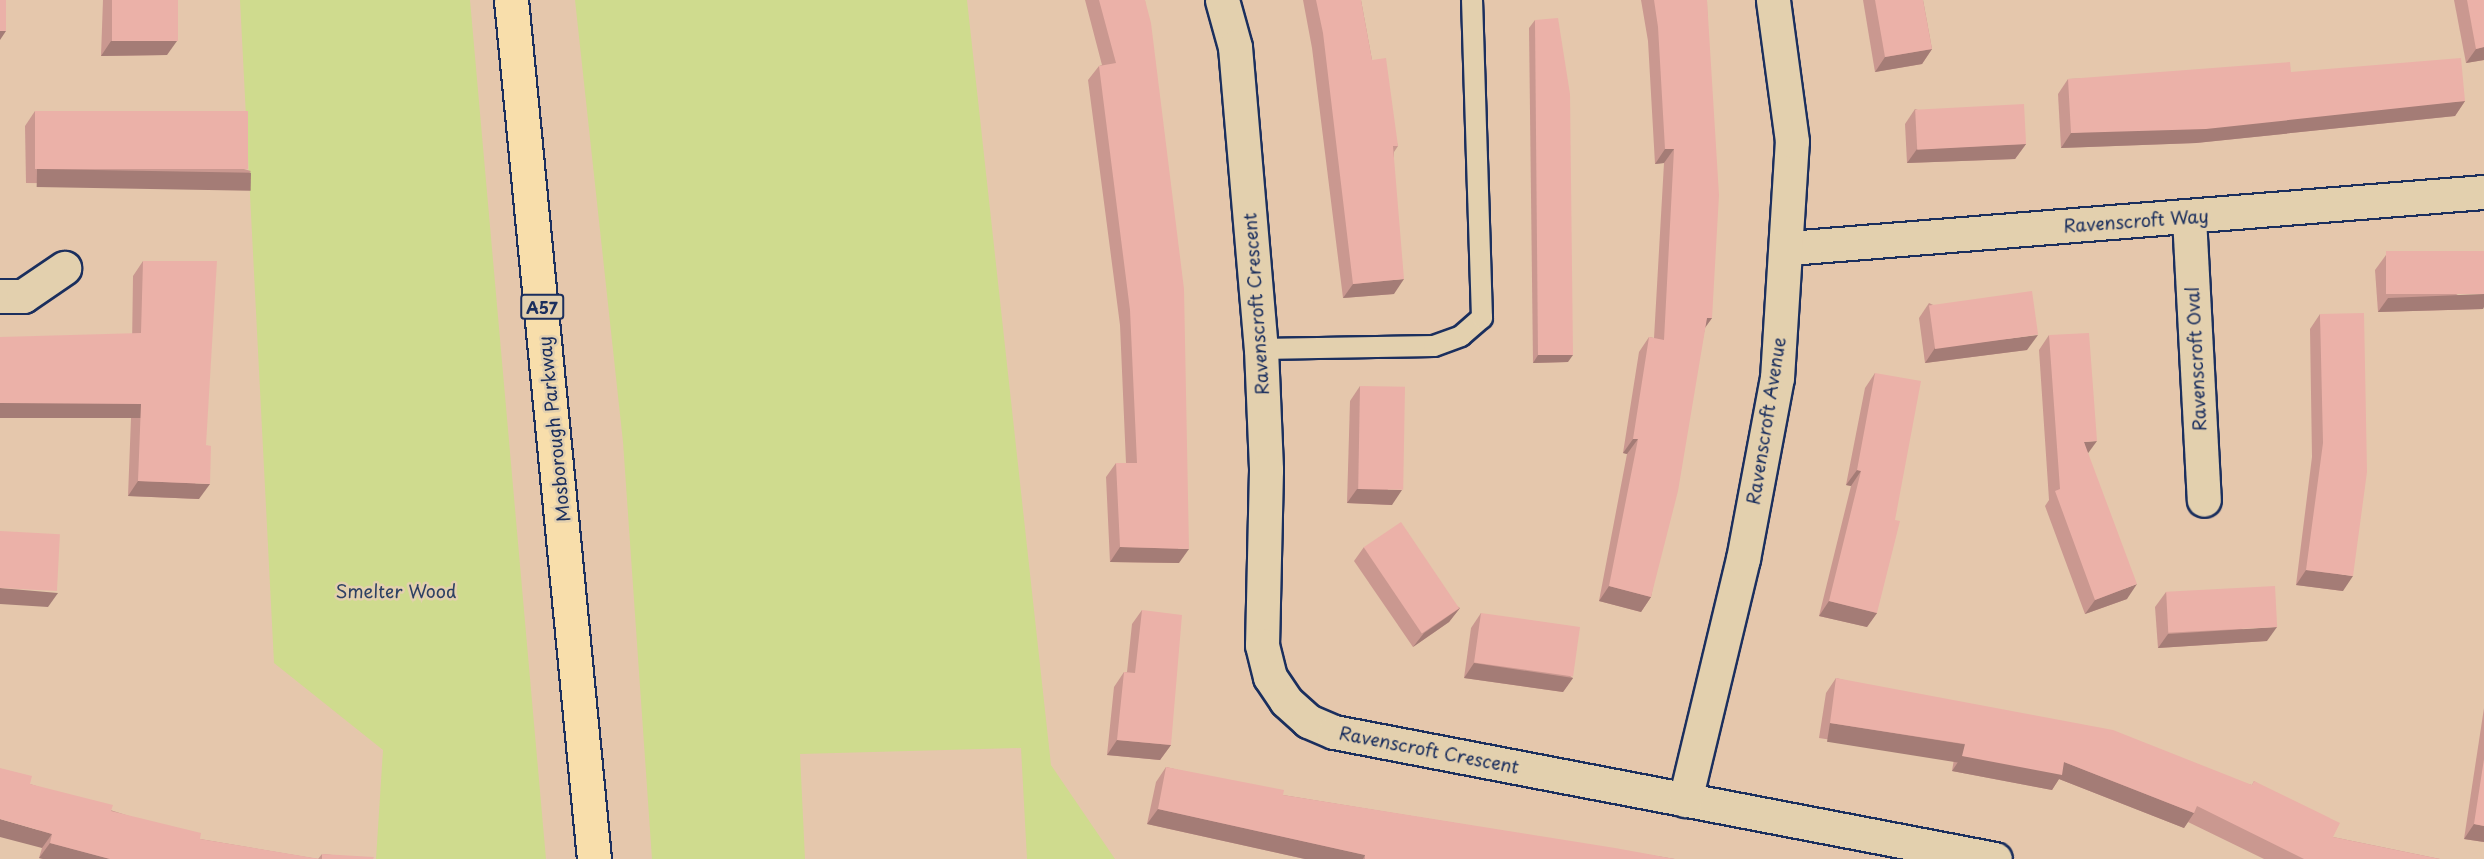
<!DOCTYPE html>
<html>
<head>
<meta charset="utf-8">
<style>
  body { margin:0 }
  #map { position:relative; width:2484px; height:859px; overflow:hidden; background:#e5c7ac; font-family:"Playpen Sans",sans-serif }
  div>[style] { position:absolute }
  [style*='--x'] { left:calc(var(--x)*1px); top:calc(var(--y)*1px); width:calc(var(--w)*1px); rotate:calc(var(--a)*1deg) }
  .green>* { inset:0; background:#cfdb8e }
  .roads { filter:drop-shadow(2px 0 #1b2f5e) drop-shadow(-2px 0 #1b2f5e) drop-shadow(0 2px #1b2f5e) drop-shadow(0 -2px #1b2f5e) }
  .service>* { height:20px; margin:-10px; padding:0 10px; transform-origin:10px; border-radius:10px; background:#e3d0ae }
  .minor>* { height:33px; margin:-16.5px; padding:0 16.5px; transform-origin:16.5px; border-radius:16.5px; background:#e3d0ae }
  .trunk>* { height:33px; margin:-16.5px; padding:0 16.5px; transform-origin:16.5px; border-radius:16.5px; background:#f8deab }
  .wall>* { inset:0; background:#ca9890 }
  .shaded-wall>* { inset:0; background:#a47c76; transform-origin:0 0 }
  .building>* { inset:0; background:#ebb1a8; transform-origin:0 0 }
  span { translate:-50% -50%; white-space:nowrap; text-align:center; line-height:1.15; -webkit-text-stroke:5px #e3d0ae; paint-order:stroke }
  .shield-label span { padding:2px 4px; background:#e3d0ae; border:2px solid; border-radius:4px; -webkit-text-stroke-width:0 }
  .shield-label { font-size:16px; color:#1b2f5e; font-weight:700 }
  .street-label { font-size:18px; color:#1b2f5e }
  .park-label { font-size:18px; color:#2d4063 }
</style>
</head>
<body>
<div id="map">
  <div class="green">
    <div style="clip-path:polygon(240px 0,470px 0,546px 859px,376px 859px,383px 750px,274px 663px)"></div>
    <div style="clip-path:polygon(575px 0,967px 0,1051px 765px,1115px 859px,1027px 859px,1021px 748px,800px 754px,805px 859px,652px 859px,623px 442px)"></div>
  </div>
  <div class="roads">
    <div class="service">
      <div style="--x:1261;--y:349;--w:173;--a:-1"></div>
      <div style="--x:1434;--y:346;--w:29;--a:-20"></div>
      <div style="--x:1461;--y:336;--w:28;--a:-41"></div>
      <div style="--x:1482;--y:318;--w:318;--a:-91.8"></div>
    </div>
    <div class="minor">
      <div style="--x:1222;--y:0;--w:49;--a:74.5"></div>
      <div style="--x:1235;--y:47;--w:303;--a:85.1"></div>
      <div style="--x:1261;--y:349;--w:121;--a:87.6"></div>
      <div style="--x:1266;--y:470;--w:175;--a:91.3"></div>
      <div style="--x:1262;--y:645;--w:33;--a:76"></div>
      <div style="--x:1270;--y:677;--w:29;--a:56"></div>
      <div style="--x:1286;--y:701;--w:30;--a:42"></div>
      <div style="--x:1308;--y:721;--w:28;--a:23"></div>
      <div style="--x:1334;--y:732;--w:673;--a:10.88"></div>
      <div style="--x:2189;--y:217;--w:283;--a:87"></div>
      <div style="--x:1789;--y:248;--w:697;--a:-4.61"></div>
      <div style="--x:0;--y:296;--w:23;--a:0"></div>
      <div style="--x:23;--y:296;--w:50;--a:-34.3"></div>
      <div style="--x:1685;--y:800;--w:248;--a:-76.5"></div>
      <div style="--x:1743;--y:559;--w:184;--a:-79.4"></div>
      <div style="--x:1777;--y:378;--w:237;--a:-86.4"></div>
      <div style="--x:1792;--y:141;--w:142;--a:-97.7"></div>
    </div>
    <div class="trunk">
      <div style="--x:511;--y:0;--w:863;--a:84.48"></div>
    </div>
  </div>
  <div class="wall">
    <div style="clip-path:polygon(103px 0,178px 0,167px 55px,101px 56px)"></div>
    <div style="clip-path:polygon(1085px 0,1145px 0,1179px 563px,1110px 562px,1106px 477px,1116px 463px,1126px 463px,1120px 325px,1088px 80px,1099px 66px,1102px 65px)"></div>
    <div style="clip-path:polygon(1303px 0,1361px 0,1372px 60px,1398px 146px,1394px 152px,1394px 294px,1343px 298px,1312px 48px)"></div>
    <div style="clip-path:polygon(1641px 0,1707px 0,1712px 318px,1705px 328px,1651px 597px,1641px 612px,1599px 601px,1627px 454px,1623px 453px,1639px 352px,1649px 337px,1654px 338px,1664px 163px,1655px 164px,1648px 41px)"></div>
    <div style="clip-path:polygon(1863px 0,1923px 0,1932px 49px,1922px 64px,1875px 72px)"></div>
    <div style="clip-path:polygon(2454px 0,2484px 0,2484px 60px,2466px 63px)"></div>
    <div style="clip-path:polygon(1535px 20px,1568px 362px,1533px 363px,1529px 28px)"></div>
    <div style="clip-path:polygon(2291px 72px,2465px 101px,2455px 116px,2196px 143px,2061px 148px,2058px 94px,2068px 79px)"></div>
    <div style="clip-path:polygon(1915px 109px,2026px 144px,2015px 159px,1907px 163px,1905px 124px)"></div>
    <div style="clip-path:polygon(35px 111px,251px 171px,240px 185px,26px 183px,25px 126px)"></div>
    <div style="clip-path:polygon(2386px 255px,2483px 309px,2378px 312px,2375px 270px)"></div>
    <div style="clip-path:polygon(143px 261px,199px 499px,128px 496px,131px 418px,133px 276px)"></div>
    <div style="clip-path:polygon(1929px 303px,2027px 350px,1925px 363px,1919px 318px)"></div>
    <div style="clip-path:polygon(2320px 314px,2343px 591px,2296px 585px,2312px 457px,2310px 329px)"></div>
    <div style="clip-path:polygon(2049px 335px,2088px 454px,2127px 599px,2085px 614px,2045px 506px,2049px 500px,2039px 350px)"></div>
    <div style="clip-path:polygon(1875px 373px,1877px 613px,1867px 627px,1819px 616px,1851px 486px,1846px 485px,1865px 388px)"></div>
    <div style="clip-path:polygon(1360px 386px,1392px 505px,1347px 503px,1350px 401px)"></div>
    <div style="clip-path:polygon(1364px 547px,1460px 608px,1449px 622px,1413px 647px,1354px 561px)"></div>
    <div style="clip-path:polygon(2166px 592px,2267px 641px,2158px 648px,2155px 607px)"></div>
    <div style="clip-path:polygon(1142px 610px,1171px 745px,1160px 760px,1107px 755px,1114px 687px,1124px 672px,1127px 672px,1132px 624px)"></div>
    <div style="clip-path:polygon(1481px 613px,1573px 678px,1563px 692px,1464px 678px,1471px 628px)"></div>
    <div style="clip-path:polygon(1836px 678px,2252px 785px,2254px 781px,2333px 837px,2440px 859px,2264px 859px,2188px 822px,2184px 828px,2059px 779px,2052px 790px,1952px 771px,1954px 759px,1819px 738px,1826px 693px)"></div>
    <div style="clip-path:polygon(2484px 708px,2484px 842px,2464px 839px)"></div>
    <div style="clip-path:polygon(1166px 767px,1283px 795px,1675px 859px,1305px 859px,1147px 824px,1156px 782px)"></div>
    <div style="clip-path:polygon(30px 784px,200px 839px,318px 859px,322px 854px,373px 859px,43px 859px,39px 858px,42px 848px)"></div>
  </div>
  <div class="shaded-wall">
    <div style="clip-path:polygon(0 31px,6px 31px,0 40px)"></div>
    <div style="clip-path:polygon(111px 41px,177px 41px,167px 55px,101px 56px)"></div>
    <div style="clip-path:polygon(2484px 47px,2484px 60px,2466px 63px,2476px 49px)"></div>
    <div style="clip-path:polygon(1932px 49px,1922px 64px,1875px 72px,1885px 57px)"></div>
    <div style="clip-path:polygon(2465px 101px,2455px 116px,2196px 143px,2061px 148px,2071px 133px)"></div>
    <div style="clip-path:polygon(2026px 144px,2015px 159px,1907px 163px,1917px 149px)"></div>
    <div style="clip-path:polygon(1665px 149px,1674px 149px,1664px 163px,1655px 164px)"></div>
    <div style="left:37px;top:169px;width:214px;height:18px;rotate:1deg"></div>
    <div style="clip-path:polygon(1404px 279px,1394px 294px,1343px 298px,1353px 284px)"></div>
    <div style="clip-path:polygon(2484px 294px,2484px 307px,2483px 309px,2378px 312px,2388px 298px)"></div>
    <div style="clip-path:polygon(1707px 318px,1712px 318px,1701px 333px)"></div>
    <div style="clip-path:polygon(2038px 335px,2027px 350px,1925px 363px,1935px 348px)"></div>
    <div style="clip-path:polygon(1538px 355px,1573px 355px,1568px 362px,1533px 363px)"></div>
    <div style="left:0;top:403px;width:141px;height:15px"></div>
    <div style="clip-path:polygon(1633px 439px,1638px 439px,1627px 454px,1623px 453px)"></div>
    <div style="clip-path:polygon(2097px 441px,2086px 456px,2084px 442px)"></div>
    <div style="clip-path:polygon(1857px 470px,1861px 471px,1851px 486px,1846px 485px)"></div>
    <div style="clip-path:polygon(138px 481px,210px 484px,199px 499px,128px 496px)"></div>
    <div style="clip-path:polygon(1357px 489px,1402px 490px,1392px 505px,1347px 503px)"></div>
    <div style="clip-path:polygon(1120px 547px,1189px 549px,1179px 563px,1110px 562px)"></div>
    <div style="clip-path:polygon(2306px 570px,2353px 576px,2343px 591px,2296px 585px)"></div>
    <div style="clip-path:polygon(2137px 584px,2127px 599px,2085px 614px,2095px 600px)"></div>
    <div style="clip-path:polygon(1609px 586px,1651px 597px,1641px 612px,1599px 601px)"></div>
    <div style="clip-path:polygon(0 588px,58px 593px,48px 607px,0 604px)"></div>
    <div style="clip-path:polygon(1829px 601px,1877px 613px,1867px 627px,1819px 616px)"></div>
    <div style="clip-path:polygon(1460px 608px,1449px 622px,1413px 647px,1424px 633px)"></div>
    <div style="clip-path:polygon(2277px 627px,2267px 641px,2158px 648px,2168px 634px)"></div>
    <div style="clip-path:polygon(1474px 663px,1573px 678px,1563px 692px,1464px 678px)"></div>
    <div style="left:1830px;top:723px;width:137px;height:19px;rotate:9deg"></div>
    <div style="clip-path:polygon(1117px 740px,1171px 745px,1160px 760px,1107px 755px)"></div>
    <div style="clip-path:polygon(1962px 756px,2064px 762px,2194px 813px,2184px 828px,2059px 779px,2052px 790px,1952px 771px)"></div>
    <div style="clip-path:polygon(1158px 809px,1365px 855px,1363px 859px,1305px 859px,1147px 824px)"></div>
    <div style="clip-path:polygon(0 819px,52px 834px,42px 848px,0 837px)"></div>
    <div style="clip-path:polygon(2474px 824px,2484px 826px,2484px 842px,2464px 839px)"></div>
    <div style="clip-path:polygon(50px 843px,110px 859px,43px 859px,39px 858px)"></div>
  </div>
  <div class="building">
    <div style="left:0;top:0;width:6px;height:31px"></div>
    <div style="left:112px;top:0;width:66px;height:41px"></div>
    <div style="clip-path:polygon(1099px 0,1145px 0,1151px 23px,1184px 289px,1189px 549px,1120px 547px,1116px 463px,1137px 463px,1130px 310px,1099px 66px,1116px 63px)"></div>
    <div style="clip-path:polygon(1316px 0,1361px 0,1372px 60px,1386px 58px,1398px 146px,1393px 146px,1404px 279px,1353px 284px,1323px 33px)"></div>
    <div style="clip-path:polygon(1654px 0,1707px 0,1719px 195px,1712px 318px,1707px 318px,1678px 491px,1651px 597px,1609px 586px,1638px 439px,1633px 439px,1649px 337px,1664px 340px,1674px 149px,1665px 149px,1658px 27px)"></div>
    <div style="clip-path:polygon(1875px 0,1923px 0,1932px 49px,1885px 57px)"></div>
    <div style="clip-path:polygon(2467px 0,2484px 0,2484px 47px,2476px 49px)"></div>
    <div style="clip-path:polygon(1558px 18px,1570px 94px,1573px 355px,1538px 355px,1535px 20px)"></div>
    <div style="clip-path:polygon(2461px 58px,2465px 101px,2206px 129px,2071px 133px,2068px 79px,2290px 62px,2291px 72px)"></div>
    <div style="left:2024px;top:104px;width:40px;height:109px;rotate:87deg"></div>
    <div style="left:35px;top:111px;width:213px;height:58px"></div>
    <div style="left:2484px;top:251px;width:43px;height:98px;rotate:90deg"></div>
    <div style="clip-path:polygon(143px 261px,217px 261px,206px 445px,211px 446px,210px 484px,138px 481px,141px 404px,0 403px,0 337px,141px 333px)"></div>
    <div style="left:2032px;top:291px;width:44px;height:104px;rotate:82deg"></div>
    <div style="clip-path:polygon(2364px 313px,2367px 472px,2353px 576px,2306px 570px,2323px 443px,2320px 314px)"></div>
    <div style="clip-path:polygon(2089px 333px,2097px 441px,2084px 442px,2137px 584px,2095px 600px,2055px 491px,2060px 489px,2049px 335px)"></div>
    <div style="clip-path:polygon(1875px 373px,1921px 381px,1895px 520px,1900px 521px,1877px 613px,1829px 601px,1861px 471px,1857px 470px)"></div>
    <div style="left:1360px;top:386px;width:45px;height:103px;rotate:1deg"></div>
    <div style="left:1401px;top:522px;width:104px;height:45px;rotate:56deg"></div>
    <div style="left:0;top:531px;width:60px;height:57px;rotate:3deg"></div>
    <div style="left:2275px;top:586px;width:41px;height:109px;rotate:87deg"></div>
    <div style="clip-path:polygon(1142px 610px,1182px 615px,1171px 745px,1117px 740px,1124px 672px,1135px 673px)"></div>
    <div style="left:1481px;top:613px;width:100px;height:50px;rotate:8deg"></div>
    <div style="clip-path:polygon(1836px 678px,2113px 730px,2252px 785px,2254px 781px,2340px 823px,2333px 837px,2440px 859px,2304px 859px,2197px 806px,2194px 813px,2064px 762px,2062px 775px,1962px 756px,1965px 744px,1830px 723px)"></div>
    <div style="clip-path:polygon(2484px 759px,2484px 826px,2474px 824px)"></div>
    <div style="clip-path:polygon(1166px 767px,1284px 790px,1283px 795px,1615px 848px,1675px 859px,1365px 859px,1365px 855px,1158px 809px)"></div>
    <div style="clip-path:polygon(0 768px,32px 776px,30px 784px,113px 805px,111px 811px,201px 833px,200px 839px,320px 859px,110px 859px,50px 843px,52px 834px,0 819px)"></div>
    <div style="clip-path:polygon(322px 854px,374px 857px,373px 859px,322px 859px)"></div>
  </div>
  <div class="shield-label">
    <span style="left:542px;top:307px">A57</span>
  </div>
  <div class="street-label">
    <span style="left:2136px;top:221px;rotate:-4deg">Ravenscroft Way</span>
    <span style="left:1256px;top:304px;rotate:-94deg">Ravenscroft Crescent</span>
    <span style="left:2196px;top:359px;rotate:-93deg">Ravenscroft Oval</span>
    <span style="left:1766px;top:421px;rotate:-81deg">Ravenscroft Avenue</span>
    <span style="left:554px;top:429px;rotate:-96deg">Mosborough Parkway</span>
    <span style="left:1429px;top:750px;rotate:11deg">Ravenscroft Crescent</span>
  </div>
  <div class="park-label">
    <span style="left:396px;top:591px">Smelter Wood</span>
  </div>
</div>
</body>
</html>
